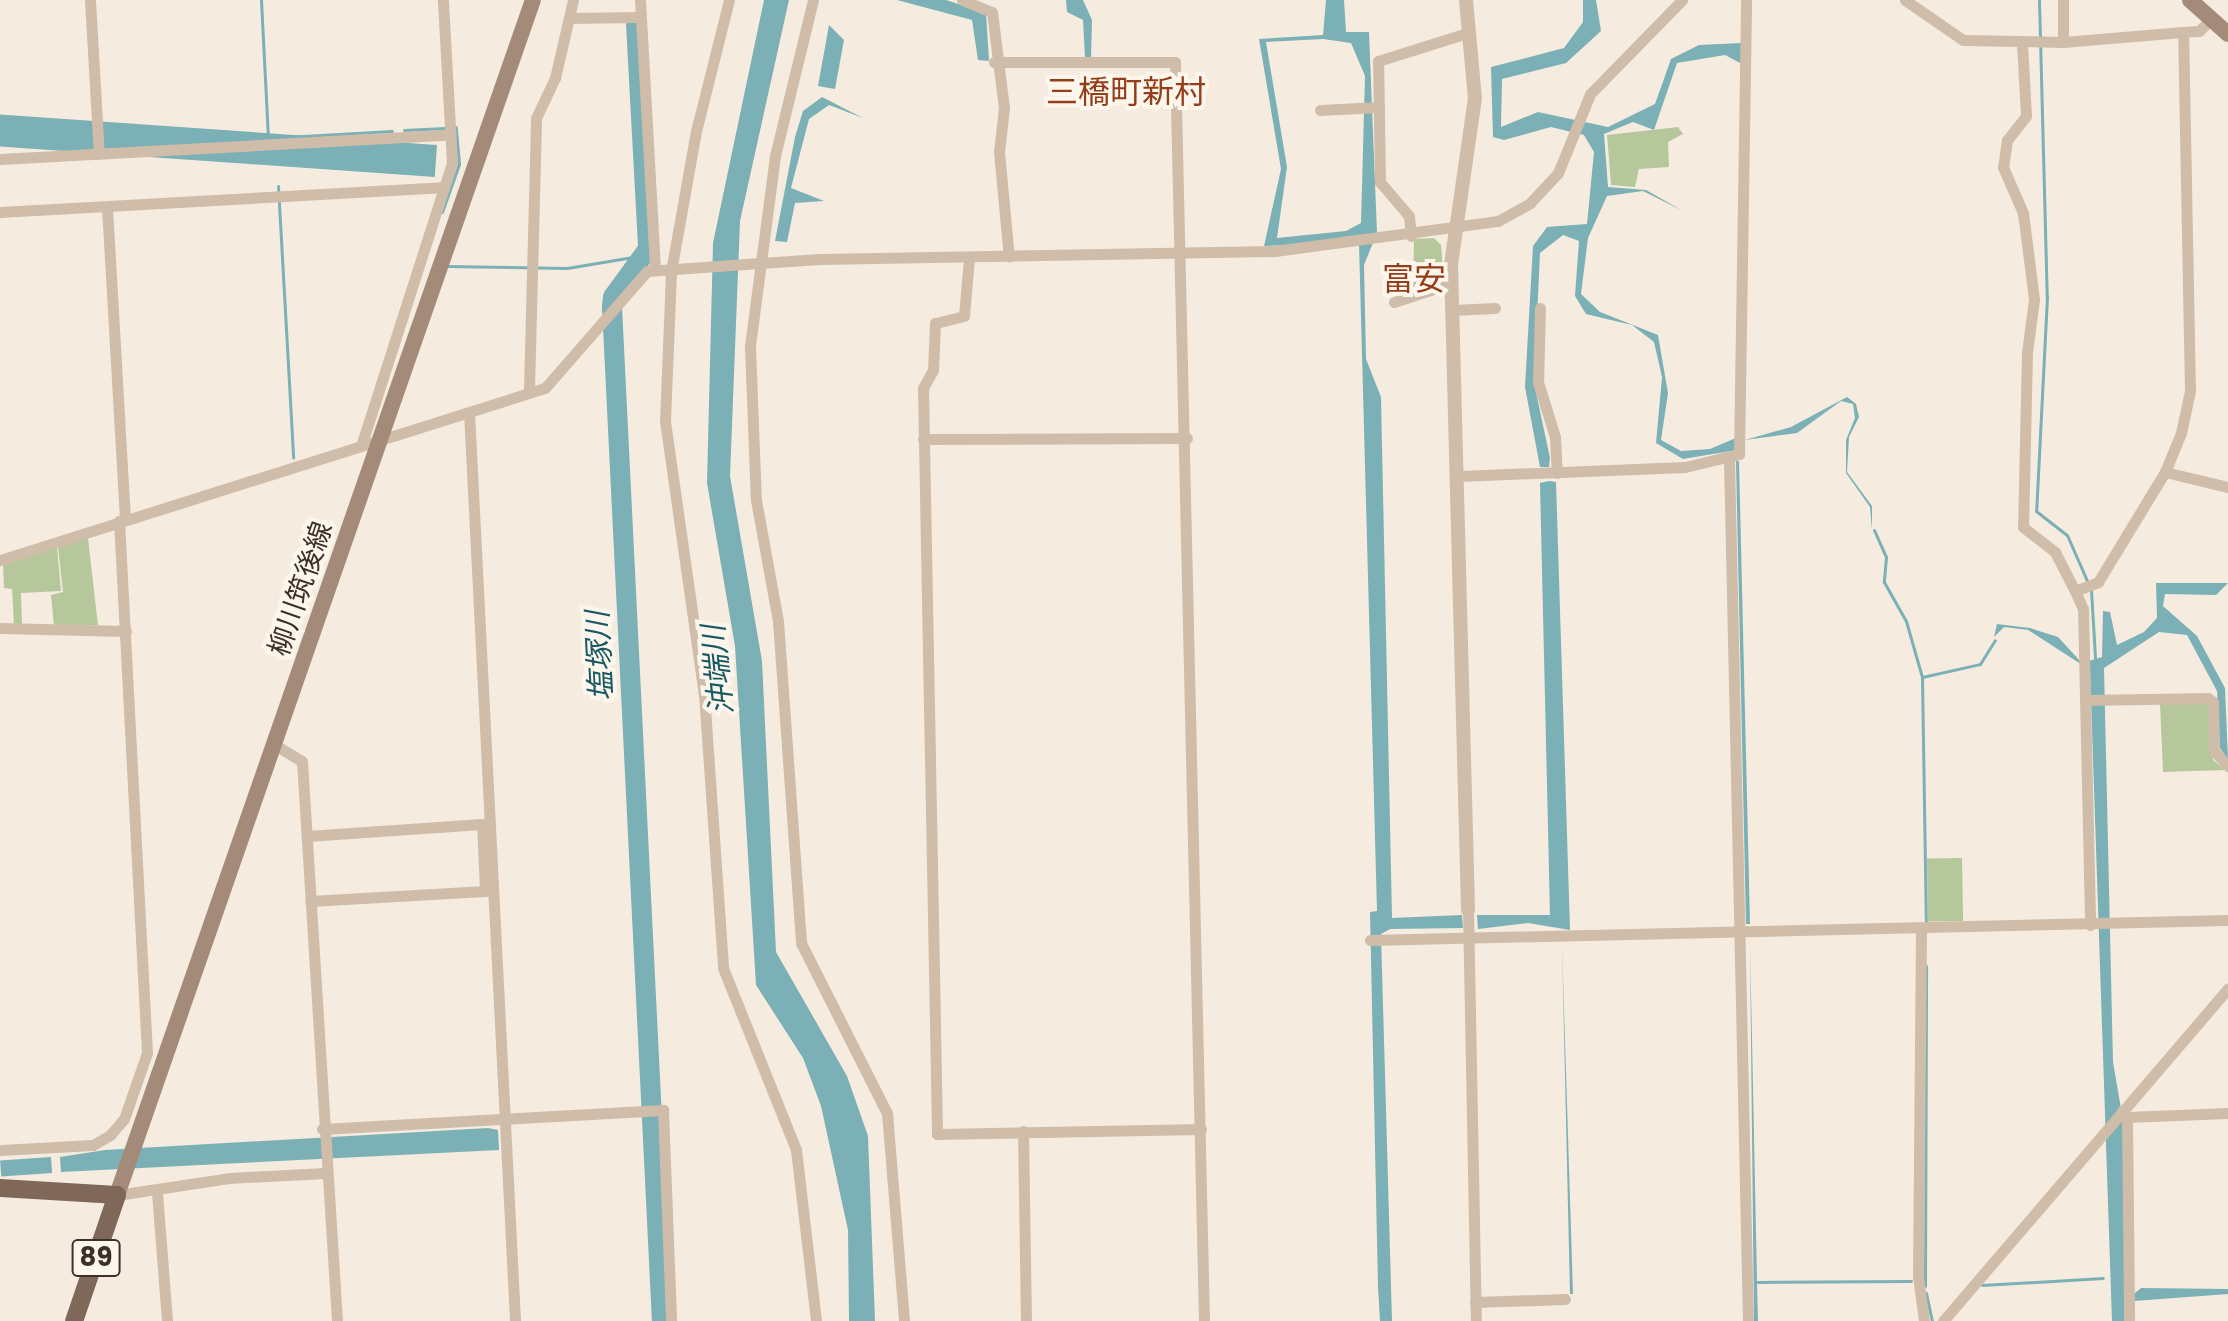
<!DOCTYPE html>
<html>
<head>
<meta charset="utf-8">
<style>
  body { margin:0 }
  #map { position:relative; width:2228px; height:1321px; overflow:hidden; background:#f5ecdf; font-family:Poppins,"Noto Sans JP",sans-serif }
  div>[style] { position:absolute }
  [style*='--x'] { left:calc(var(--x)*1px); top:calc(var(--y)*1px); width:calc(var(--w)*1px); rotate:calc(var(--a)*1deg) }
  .green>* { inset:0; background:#b6c79c; transform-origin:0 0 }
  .water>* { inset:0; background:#7ab0b6; transform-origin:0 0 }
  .stream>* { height:3px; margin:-1.5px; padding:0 1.5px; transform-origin:1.5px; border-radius:1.5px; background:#7ab0b6 }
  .river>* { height:20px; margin:-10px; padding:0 10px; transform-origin:10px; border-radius:10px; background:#7ab0b6 }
  .minor>* { height:11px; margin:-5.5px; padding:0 5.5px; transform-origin:5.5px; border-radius:5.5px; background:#d0bda9 }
  .tertiary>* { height:14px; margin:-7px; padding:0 7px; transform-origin:7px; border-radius:7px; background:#d0bda9 }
  .secondary>* { height:16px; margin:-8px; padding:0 8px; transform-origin:8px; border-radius:8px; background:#a48b79 }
  .primary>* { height:18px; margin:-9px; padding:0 9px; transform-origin:9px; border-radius:9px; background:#7f6859 }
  span { translate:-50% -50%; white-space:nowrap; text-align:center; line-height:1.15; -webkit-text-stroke:8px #fcf6ec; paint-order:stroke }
  .shield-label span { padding:2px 6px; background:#fcf6ec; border:2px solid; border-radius:6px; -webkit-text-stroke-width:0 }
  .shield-label { font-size:26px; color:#3c3029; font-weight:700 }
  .street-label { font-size:28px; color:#3c3029 }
  .water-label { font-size:30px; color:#195963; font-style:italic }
  .quarter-label { font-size:32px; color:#943e19 }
</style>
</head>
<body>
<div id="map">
  <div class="green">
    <div style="clip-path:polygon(1678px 127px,1683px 134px,1668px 142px,1669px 167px,1639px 169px,1635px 187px,1611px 185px,1607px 135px)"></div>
    <div style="clip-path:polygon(1434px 238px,1441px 245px,1444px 282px,1413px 288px,1414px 239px)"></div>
    <div style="clip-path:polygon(88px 538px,98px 625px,54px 626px,51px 595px,63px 592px,58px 547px)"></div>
    <div style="clip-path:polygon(57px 547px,61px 591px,21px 593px,22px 624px,14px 625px,12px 589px,4px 588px,3px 564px)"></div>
    <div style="clip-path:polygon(2209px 701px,2213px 760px,2225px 770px,2163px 772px,2160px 704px)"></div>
    <div style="left:1962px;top:858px;width:63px;height:35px;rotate:89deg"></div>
  </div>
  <div class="water">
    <div style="clip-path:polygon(764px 0,789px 0,740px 221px,730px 476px,762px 661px,776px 952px,847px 1076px,868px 1136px,875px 1321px,849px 1321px,848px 1230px,821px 1106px,803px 1058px,756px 985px,735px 646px,707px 483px,713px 243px)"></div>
    <div style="clip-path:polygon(897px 0,946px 0,986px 13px,989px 61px,978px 60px,972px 20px)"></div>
    <div style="clip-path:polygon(1066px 0,1083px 0,1092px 20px,1091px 58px,1085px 58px,1083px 20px,1067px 12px)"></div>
    <div style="clip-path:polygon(evenodd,1326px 0,1344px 0,1346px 32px,1369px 32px,1377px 233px,1364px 265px,1366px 359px,1381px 397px,1392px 918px,1462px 915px,1463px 928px,1390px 929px,1381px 934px,1392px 1321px,1380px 1321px,1378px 1287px,1370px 912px,1377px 911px,1359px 243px,1264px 246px,1281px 169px,1259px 39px,1323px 35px,1326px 0,1323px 39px,1351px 43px,1365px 76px,1361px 223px,1346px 231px,1277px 238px,1287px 167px,1266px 42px,1323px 39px)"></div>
    <div style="clip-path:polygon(1583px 0,1596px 0,1601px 31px,1566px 63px,1502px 79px,1501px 127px,1538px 112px,1608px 127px,1655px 104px,1671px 59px,1699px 45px,1741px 43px,1742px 64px,1725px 55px,1677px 63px,1654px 130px,1633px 122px,1604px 134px,1608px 187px,1646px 190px,1683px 211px,1643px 191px,1607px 196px,1588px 238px,1581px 294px,1600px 312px,1658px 335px,1668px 393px,1661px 440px,1681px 451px,1710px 449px,1738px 437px,1737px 450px,1683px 459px,1656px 443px,1662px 377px,1654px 342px,1632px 325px,1586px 314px,1575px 296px,1579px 241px,1563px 235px,1540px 253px,1534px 383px,1550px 458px,1549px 467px,1540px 467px,1525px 387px,1533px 246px,1547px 227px,1587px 224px,1594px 152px,1584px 135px,1551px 127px,1504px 140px,1493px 137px,1491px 67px,1564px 48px,1583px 22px)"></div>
    <div style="clip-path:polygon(829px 25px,844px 40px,835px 89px,818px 86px)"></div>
    <div style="clip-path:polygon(822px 97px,863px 118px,829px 105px,809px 119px,791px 188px,824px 201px,795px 203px,787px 242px,775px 241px,795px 137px,803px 111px)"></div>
    <div style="left:437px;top:145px;width:32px;height:438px;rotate:94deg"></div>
    <div style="clip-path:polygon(1847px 397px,1856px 404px,1859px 417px,1849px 437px,1847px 472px,1872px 506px,1872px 530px,1870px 507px,1846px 473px,1846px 440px,1855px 418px,1853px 404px,1841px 401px,1797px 433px,1745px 440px,1791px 427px)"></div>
    <div style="clip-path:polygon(1736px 461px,1739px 461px,1750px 924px,1746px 924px)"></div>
    <div style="clip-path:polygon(1549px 481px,1556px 482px,1570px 930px,1528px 923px,1478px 929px,1477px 915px,1550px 915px,1540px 483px)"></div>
    <div style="clip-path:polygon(2156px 583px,2228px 583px,2216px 595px,2165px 594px,2163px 606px,2197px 636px,2225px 688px,2228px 760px,2220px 748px,2217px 691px,2187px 635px,2159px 632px,2104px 668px,2113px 1062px,2124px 1126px,2134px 1294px,2141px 1288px,2228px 1289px,2228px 1294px,2134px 1301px,2134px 1295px,2124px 1321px,2112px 1321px,2090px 670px,2028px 630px,2004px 627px,1994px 637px,1997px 624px,2030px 628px,2058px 637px,2082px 663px,2102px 657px,2103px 611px,2110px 612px,2117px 645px,2144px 632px,2157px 618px)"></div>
    <div style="clip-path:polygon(1750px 942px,1757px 1282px,1758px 1321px,1754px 1321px)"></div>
    <div style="clip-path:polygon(1562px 945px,1573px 1294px,1570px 1294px)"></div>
    <div style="clip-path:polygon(488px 1128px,498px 1130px,499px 1150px,61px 1172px,60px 1157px,105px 1150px)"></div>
    <div style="left:51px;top:1157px;width:16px;height:51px;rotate:86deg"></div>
  </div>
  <div class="stream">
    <div style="--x:261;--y:0;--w:138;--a:87.1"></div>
    <div style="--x:268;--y:138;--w:124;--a:-3.2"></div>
    <div style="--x:2039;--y:0;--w:297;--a:88.5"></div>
    <div style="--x:2047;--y:297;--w:214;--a:92.9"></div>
    <div style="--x:2036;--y:511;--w:39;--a:38"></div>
    <div style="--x:2067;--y:535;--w:52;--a:66.4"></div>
    <div style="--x:404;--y:130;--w:41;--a:-2.8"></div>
    <div style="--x:278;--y:186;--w:272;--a:86.8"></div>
    <div style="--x:442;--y:212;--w:51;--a:-70.5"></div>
    <div style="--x:459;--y:164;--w:37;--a:-95"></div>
    <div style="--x:446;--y:266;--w:121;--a:0.9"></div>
    <div style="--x:567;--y:268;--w:79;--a:-9.5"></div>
    <div style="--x:1874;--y:530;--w:30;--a:66"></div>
    <div style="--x:1886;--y:557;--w:25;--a:95"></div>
    <div style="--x:1884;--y:582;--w:45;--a:60.6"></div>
    <div style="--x:1906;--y:621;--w:58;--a:74.1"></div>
    <div style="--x:1922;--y:677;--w:245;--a:89.1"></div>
    <div style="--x:2091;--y:590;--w:68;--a:86.6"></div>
    <div style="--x:1922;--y:677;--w:59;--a:-12.6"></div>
    <div style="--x:1980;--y:664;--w:28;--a:-58"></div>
    <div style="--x:1757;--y:1282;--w:154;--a:-0.4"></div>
    <div style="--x:1982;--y:1285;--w:121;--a:-3.3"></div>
    <div style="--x:1925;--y:1286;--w:320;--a:-89.8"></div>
    <div style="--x:1926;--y:1293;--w:29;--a:78"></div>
  </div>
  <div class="river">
    <div style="--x:636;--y:24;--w:225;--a:86.9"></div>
    <div style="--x:648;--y:249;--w:59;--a:126.1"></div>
    <div style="--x:613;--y:297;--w:10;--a:96"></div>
    <div style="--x:612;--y:307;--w:1015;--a:87.18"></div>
  </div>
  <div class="minor">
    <div style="--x:90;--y:0;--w:154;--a:86.7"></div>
    <div style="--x:640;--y:0;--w:269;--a:86.8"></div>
    <div style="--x:729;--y:0;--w:135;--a:104.1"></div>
    <div style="--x:696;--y:131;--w:143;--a:100.1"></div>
    <div style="--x:671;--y:272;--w:149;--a:92.3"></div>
    <div style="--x:665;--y:421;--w:276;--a:81.9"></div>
    <div style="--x:704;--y:694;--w:275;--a:86"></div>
    <div style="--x:723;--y:968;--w:196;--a:68.1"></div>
    <div style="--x:796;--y:1150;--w:172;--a:83.3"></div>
    <div style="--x:813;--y:0;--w:161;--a:103.7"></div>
    <div style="--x:775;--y:156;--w:193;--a:97.5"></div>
    <div style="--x:750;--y:347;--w:153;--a:87.8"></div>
    <div style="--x:756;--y:500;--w:123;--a:79.7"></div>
    <div style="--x:778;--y:621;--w:323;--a:85.9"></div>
    <div style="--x:801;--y:943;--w:191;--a:63.2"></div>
    <div style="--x:887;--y:1113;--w:209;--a:85.3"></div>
    <div style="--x:962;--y:0;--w:32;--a:22"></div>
    <div style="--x:992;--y:12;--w:97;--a:82.9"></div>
    <div style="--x:1004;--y:108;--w:44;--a:96.5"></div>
    <div style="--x:999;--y:152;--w:105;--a:84.6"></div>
    <div style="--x:1905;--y:0;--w:70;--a:34.6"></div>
    <div style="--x:1963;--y:40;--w:100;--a:1.1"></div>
    <div style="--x:2063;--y:0;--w:42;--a:90"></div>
    <div style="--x:2063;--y:42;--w:120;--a:-4.8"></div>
    <div style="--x:569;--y:18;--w:71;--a:-0.8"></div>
    <div style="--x:2022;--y:44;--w:72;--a:86.8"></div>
    <div style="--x:2026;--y:116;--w:31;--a:128"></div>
    <div style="--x:2007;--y:140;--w:27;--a:98"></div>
    <div style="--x:2003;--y:167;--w:50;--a:66.5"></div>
    <div style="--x:2023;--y:213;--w:87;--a:82.7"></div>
    <div style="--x:2034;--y:299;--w:54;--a:97.4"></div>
    <div style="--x:2027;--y:353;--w:174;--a:91.3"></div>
    <div style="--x:2023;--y:527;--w:41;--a:38"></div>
    <div style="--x:2055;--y:552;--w:44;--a:62.9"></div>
    <div style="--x:2075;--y:591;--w:25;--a:-21"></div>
    <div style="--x:2098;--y:582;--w:129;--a:-58.7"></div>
    <div style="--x:2165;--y:472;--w:42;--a:-67.7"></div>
    <div style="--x:2181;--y:433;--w:43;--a:-77.9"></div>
    <div style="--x:2190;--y:391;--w:359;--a:-91.1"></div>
    <div style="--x:2183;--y:32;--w:16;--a:-4"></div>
    <div style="--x:2199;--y:31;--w:17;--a:-45"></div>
    <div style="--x:994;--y:62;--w:181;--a:0"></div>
    <div style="--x:1175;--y:62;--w:1259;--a:88.68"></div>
    <div style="--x:1320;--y:110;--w:59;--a:-2.9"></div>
    <div style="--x:0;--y:159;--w:451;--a:-3.1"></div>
    <div style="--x:107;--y:207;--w:313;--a:86.7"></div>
    <div style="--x:0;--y:212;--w:443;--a:-3.2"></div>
    <div style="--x:1411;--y:236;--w:20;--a:-96"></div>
    <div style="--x:1409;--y:216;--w:45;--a:-130.5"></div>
    <div style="--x:1380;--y:182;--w:121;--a:-90.9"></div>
    <div style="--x:1378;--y:61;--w:96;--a:-17.5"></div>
    <div style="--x:969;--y:258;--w:58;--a:94.9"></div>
    <div style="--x:964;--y:316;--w:30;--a:166"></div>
    <div style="--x:935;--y:323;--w:47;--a:92.4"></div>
    <div style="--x:933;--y:370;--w:21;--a:119"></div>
    <div style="--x:923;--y:388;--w:746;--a:88.92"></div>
    <div style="--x:937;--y:1134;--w:264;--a:-1.1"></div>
    <div style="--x:1394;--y:302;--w:61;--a:-18.1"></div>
    <div style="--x:1540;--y:308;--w:74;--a:91.5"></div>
    <div style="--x:1538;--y:382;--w:58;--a:72.8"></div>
    <div style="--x:1555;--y:437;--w:36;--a:87"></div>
    <div style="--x:1453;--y:310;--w:42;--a:-2.7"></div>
    <div style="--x:529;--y:389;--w:271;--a:-88.5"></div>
    <div style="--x:536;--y:118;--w:44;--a:-64.6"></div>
    <div style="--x:555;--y:78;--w:80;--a:-77"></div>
    <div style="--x:469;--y:412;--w:910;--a:87.1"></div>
    <div style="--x:923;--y:439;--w:264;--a:-0.2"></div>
    <div style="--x:362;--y:443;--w:294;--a:-72.2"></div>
    <div style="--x:452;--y:163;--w:163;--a:-93.2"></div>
    <div style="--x:1729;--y:459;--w:862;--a:88.74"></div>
    <div style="--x:2165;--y:472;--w:65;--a:13.4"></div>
    <div style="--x:1460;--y:476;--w:225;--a:-2.3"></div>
    <div style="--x:1685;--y:467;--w:56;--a:-13.5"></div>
    <div style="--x:1739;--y:454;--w:454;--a:-89.1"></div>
    <div style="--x:0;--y:560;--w:571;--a:-17.52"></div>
    <div style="--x:545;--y:388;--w:155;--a:-48.9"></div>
    <div style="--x:647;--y:271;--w:173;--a:-4"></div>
    <div style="--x:820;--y:259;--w:455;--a:-1"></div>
    <div style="--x:1275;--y:251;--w:225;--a:-7.7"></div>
    <div style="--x:1498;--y:221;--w:37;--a:-29"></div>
    <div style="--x:1530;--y:203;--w:41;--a:-47"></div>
    <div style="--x:1558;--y:173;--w:85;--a:-67.9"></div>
    <div style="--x:1590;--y:94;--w:132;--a:-45.6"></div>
    <div style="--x:2075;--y:591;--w:20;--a:66"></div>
    <div style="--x:2083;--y:609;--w:316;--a:88.7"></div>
    <div style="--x:0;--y:628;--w:126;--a:1.4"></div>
    <div style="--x:2085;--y:700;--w:123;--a:-0.9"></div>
    <div style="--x:2208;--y:698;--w:6;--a:39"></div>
    <div style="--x:2213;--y:702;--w:49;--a:88.8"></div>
    <div style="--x:2214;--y:751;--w:21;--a:47"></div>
    <div style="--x:275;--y:745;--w:31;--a:31"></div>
    <div style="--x:302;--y:761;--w:561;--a:86.42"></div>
    <div style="--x:307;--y:836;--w:175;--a:-3.9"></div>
    <div style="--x:482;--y:824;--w:67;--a:87.4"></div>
    <div style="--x:485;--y:891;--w:175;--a:176.7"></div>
    <div style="--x:1468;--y:910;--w:411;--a:88.9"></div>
    <div style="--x:1921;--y:930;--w:346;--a:90.5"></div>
    <div style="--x:1918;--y:1276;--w:45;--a:82.4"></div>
    <div style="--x:1370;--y:940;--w:858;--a:-1.34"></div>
    <div style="--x:2122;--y:1111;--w:8;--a:50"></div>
    <div style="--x:2127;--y:1117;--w:101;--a:-2.3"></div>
    <div style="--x:2127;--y:1117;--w:204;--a:89.4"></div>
    <div style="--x:322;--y:1129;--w:342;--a:-3.2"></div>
    <div style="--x:663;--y:1110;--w:211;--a:87.8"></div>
    <div style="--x:1023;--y:1131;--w:190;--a:89.1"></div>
    <div style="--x:0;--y:1150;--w:93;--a:-3.1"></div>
    <div style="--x:93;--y:1145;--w:20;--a:-30"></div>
    <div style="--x:110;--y:1135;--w:21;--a:-49"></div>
    <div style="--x:124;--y:1119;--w:70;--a:-70.8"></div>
    <div style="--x:147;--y:1053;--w:533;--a:-93.01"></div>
    <div style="--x:157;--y:1193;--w:128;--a:85.5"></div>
    <div style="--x:117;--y:1195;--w:113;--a:-8.6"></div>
    <div style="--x:229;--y:1178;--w:96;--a:-3"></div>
    <div style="--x:1475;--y:1302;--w:90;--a:-1.9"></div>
    <div style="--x:1943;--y:1321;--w:438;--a:-49.4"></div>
  </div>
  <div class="tertiary">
    <div style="--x:1466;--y:0;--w:98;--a:84.8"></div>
    <div style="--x:1475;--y:98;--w:168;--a:98.2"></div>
    <div style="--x:1451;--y:264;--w:646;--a:88.49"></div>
  </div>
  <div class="secondary">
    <div style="--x:2190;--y:0;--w:51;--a:41.8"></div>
    <div style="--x:117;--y:1195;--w:1265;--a:-70.81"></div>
  </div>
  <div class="primary">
    <div style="--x:0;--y:1188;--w:117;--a:3.4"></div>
    <div style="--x:117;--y:1195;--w:133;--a:108.8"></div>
  </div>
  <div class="shield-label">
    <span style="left:96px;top:1258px">89</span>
  </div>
  <div class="street-label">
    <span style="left:301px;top:589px;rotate:-71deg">柳川筑後線</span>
  </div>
  <div class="water-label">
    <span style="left:600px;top:656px;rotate:-93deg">塩塚川</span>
    <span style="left:718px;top:670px;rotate:-96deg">沖端川</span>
  </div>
  <div class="quarter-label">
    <span style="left:1126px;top:92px">三橋町新村</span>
    <span style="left:1414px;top:279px">富安</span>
  </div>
</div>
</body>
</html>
